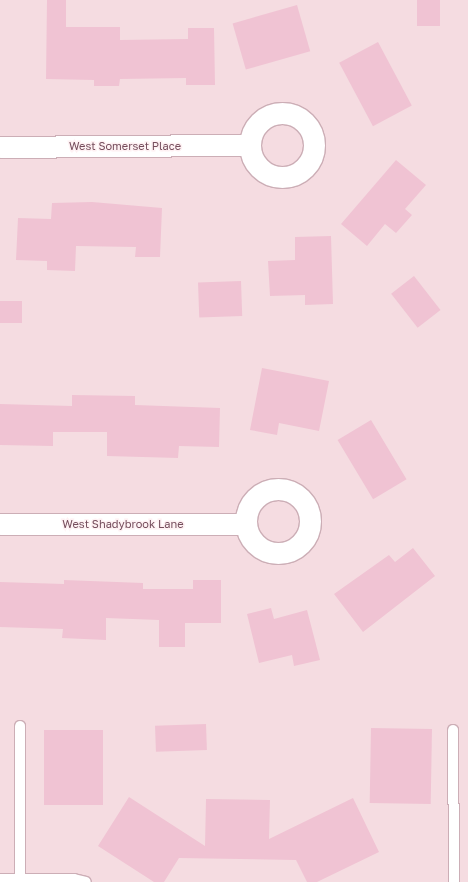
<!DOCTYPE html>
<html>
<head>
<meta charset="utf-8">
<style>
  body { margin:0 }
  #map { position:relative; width:468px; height:882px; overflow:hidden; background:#fcebed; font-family:"Golos Text",sans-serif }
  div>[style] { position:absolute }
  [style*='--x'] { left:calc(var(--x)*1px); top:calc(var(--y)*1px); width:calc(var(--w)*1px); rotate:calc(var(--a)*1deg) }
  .residential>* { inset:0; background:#f5dce1; transform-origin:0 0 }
  .building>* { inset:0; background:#f0c3d3; transform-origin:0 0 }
  .roads { filter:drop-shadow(1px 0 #ccaeb6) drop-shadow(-1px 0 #ccaeb6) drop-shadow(0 1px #ccaeb6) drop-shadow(0 -1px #ccaeb6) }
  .service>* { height:10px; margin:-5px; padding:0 5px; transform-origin:5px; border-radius:5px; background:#fff }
  .minor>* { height:21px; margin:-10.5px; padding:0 10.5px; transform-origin:10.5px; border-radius:10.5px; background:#fff }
  .minor>.ring { margin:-10.5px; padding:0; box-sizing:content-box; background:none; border:21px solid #fff; border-radius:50% }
  span { translate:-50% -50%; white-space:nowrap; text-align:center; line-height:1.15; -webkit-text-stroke:3px #fef1f3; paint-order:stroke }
  .street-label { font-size:11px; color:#764e5d }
</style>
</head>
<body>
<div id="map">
  <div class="residential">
    <div style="left:0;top:0;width:468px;height:882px"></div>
  </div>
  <div class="building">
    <div style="clip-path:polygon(47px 0,66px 0,66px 27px,120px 27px,120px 40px,188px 39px,188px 28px,214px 28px,215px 85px,186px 85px,186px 78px,120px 79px,119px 86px,94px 86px,94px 80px,46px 79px)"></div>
    <div style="left:417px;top:0;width:23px;height:26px"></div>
    <div style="left:297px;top:5px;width:48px;height:67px;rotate:74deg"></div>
    <div style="left:378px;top:42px;width:72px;height:44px;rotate:62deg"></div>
    <div style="clip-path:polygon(396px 160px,426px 185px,405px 209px,412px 215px,396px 233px,385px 224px,367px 246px,341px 224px)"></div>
    <div style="clip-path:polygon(92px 202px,162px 208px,160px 257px,135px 257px,136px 247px,76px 246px,75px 271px,47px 270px,47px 261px,16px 260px,18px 218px,51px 219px,52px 203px)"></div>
    <div style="clip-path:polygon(331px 236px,333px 304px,305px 305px,305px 295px,270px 296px,268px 261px,295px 260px,295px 237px)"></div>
    <div style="left:414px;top:276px;width:43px;height:29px;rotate:52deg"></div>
    <div style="left:241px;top:281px;width:35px;height:43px;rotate:88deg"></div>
    <div style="left:0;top:301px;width:22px;height:22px"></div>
    <div style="clip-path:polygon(262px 368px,329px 381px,319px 431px,279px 423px,277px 435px,250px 430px)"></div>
    <div style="clip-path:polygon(72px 395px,135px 396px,135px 405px,220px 408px,219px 447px,179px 446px,178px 458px,107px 456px,107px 432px,53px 432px,53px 446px,0 445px,0 404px,72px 406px)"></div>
    <div style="left:371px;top:420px;width:69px;height:39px;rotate:59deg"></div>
    <div style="clip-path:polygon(413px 548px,435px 576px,363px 632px,334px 594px,389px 555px,395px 562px)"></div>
    <div style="clip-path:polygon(64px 580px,143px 583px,143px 589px,193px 589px,193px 580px,221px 580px,221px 623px,185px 623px,185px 647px,159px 647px,159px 620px,106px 618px,106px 640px,62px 638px,63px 629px,0 627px,0 582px,64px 584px)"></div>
    <div style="clip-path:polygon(271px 608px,274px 619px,307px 610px,320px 660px,294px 666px,292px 655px,259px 663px,247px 614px)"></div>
    <div style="left:206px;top:724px;width:26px;height:51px;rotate:88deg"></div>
    <div style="left:371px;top:728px;width:61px;height:75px;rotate:1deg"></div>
    <div style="left:44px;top:730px;width:59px;height:75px"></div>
    <div style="clip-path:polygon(129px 797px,205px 846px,206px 799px,270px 800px,269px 839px,353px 798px,379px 852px,317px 882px,307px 882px,296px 860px,179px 858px,164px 882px,154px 882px,98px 846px)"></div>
  </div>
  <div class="roads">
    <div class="service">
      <div style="--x:20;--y:726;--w:153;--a:90"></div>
      <div style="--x:453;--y:730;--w:152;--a:89.6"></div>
      <div style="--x:0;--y:879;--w:74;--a:0"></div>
      <div style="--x:74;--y:879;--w:12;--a:14"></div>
    </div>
    <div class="minor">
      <div class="ring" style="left:250px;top:113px;width:43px;height:43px"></div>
      <div style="--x:0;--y:147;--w:250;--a:-0.5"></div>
      <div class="ring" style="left:246px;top:489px;width:43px;height:43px"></div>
      <div style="--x:0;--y:524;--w:246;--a:0"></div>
    </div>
  </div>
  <div class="street-label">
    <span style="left:125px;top:146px">West Somerset Place</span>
    <span style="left:123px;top:524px">West Shadybrook Lane</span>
  </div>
</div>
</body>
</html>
